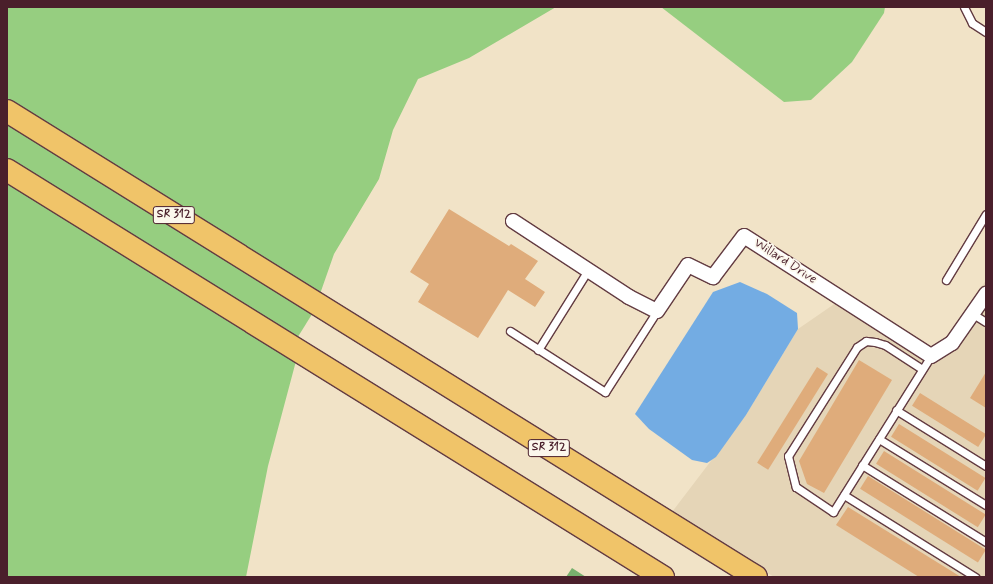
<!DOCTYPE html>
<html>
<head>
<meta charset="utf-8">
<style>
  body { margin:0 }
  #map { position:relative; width:993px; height:584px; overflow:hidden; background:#f1e3c7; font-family:Mynerve,sans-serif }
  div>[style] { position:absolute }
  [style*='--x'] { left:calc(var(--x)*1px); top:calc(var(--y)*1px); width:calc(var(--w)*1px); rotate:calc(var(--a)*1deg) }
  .built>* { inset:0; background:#e5d5b7 }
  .green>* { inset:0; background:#96ce80; transform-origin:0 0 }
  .forest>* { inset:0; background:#78b16e }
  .water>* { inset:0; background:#73ace3 }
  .building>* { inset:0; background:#dfac7b; transform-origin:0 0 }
  .roads { filter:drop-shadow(1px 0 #633c42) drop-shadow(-1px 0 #633c42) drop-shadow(0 1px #633c42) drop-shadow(0 -1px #633c42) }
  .lane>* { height:7px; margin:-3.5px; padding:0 3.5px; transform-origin:3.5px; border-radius:3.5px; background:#fff }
  .street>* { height:14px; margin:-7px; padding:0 7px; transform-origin:7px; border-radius:7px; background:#fff }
  .primary>* { height:22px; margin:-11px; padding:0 11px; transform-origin:11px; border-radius:11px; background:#f0c469 }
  span { translate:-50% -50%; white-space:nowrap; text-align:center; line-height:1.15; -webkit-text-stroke:3.5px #fbf7ec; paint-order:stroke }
  .shield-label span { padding:1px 3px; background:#fbf7ec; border:1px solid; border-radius:3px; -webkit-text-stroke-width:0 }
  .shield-label { font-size:12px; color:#4a1f2b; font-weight:700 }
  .street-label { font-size:13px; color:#4a1f2b }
  .frame { position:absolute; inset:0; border:8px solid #4a1f2b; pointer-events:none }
</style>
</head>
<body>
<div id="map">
  <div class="built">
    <div style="clip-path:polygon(986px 280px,986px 577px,774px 577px,672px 512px,746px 415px,798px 329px,843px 298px,938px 356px)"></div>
  </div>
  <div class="green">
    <div style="clip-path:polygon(7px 7px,556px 7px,469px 58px,418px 79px,393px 130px,379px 179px,334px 254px,320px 294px,7px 100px)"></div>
    <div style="clip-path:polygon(661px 7px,885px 7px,884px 13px,852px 62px,811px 100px,784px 102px)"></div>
    <div style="left:7px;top:123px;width:360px;height:35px;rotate:32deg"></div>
    <div style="clip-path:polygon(7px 181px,296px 361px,268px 466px,246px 577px,7px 577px)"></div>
  </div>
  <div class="forest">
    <div style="clip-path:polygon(572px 568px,586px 577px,566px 577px)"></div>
  </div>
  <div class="water">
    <div style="clip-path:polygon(740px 282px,767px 294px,797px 313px,798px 329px,746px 415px,716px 457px,707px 463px,692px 460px,649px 429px,635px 414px,713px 292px)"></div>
  </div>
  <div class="building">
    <div style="clip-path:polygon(449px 209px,509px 246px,511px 244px,538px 261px,525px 279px,545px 292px,535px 307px,508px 290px,478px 338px,418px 302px,429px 284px,410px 272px)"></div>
    <div style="clip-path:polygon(859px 360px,892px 380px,824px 493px,807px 484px,799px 461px)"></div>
    <div style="left:817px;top:367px;width:13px;height:113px;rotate:32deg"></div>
    <div style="clip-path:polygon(986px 372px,986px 408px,970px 398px)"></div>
    <div style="left:920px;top:393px;width:78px;height:15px;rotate:32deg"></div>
    <div style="left:899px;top:424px;width:102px;height:15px;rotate:32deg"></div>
    <div style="left:884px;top:451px;width:120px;height:15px;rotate:32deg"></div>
    <div style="left:868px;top:476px;width:139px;height:15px;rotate:32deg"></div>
    <div style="clip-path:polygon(848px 507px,961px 577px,919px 577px,836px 525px)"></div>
  </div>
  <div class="roads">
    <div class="lane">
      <div style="--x:964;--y:7;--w:18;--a:63"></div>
      <div style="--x:972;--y:23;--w:17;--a:33"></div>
      <div style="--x:946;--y:280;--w:77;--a:-58.8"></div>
      <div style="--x:973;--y:314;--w:15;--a:32"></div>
      <div style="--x:510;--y:331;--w:113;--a:32.7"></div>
      <div style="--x:605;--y:392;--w:96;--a:-57.3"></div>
      <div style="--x:538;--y:350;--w:94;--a:-58"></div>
      <div style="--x:922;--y:369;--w:44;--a:-147"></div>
      <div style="--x:885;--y:345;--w:10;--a:-163"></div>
      <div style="--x:875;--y:342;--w:9;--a:-174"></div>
      <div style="--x:866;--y:341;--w:11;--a:146"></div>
      <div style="--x:857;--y:347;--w:129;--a:122.3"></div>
      <div style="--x:788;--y:456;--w:32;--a:76"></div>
      <div style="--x:796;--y:487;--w:45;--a:34"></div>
      <div style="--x:833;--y:512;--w:184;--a:-57.9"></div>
      <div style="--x:896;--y:410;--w:106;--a:31.9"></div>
      <div style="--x:879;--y:439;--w:126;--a:31.7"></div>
      <div style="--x:862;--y:465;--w:146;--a:31.8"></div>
      <div style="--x:844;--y:495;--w:155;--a:32"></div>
    </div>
    <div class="street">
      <div style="--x:513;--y:221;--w:139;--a:33.2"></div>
      <div style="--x:629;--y:297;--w:31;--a:27"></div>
      <div style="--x:657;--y:311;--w:55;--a:-56"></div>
      <div style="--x:688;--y:265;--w:28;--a:26"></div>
      <div style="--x:713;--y:277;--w:51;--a:-52.9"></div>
      <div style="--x:744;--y:236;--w:222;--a:32.7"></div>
      <div style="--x:931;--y:356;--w:25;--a:-32"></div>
      <div style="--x:952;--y:343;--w:60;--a:-55.2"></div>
    </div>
    <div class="primary">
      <div style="--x:7;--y:111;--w:882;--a:31.89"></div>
      <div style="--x:7;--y:170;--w:772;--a:31.82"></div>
    </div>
  </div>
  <div class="shield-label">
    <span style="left:174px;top:215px">SR 312</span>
    <span style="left:549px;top:448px">SR 312</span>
  </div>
  <div class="street-label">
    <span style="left:785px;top:262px;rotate:33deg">Willard Drive</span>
  </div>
  <div class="frame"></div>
</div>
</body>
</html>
